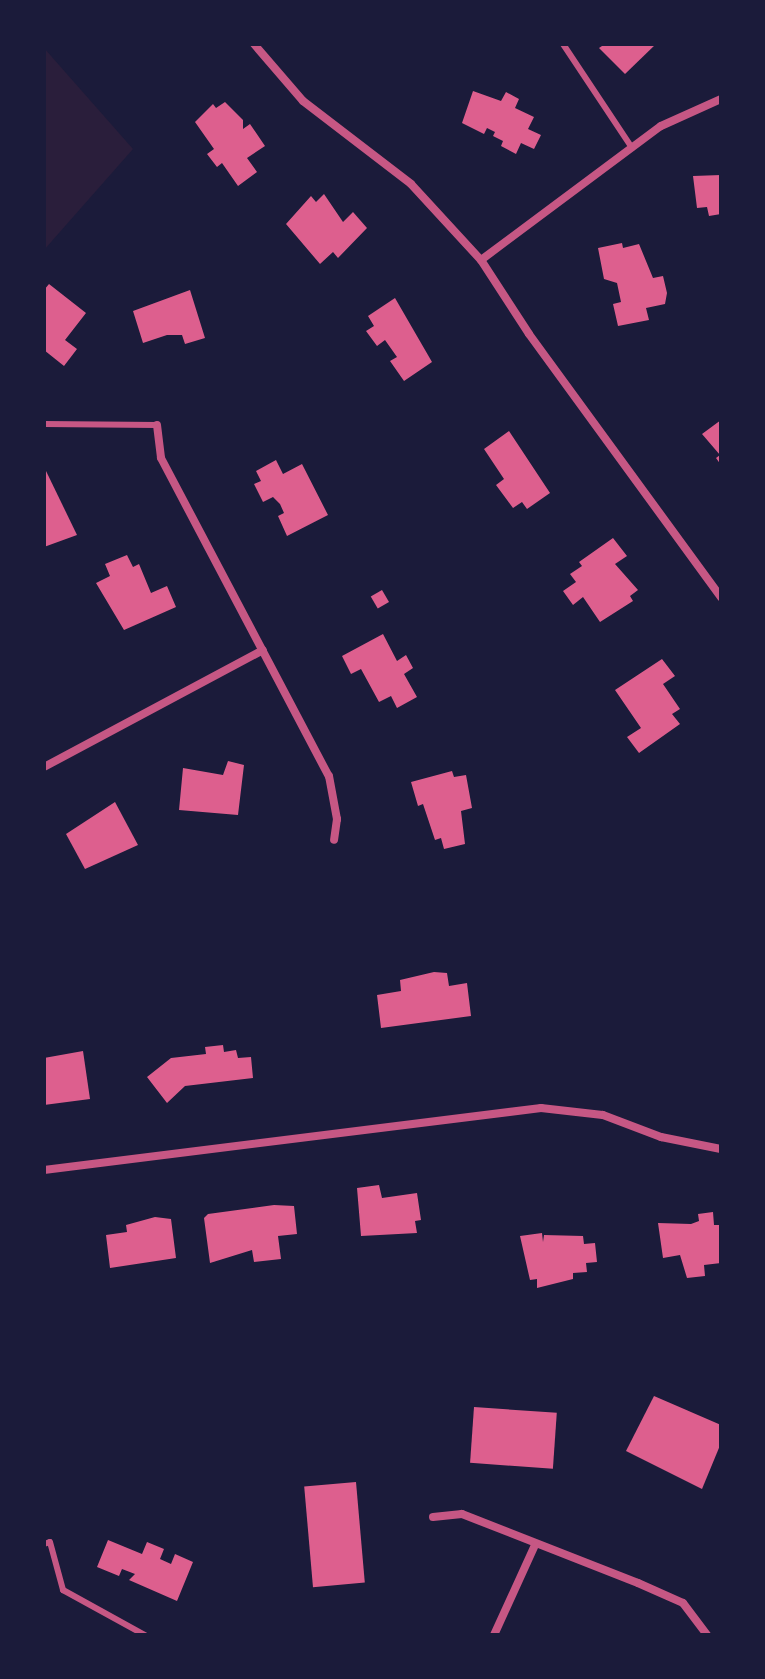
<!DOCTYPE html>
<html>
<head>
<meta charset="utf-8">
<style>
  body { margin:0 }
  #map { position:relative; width:765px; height:1679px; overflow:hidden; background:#1b1b3a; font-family:Literata,serif }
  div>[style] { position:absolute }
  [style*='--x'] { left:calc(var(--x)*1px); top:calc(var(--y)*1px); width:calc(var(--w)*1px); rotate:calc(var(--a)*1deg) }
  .green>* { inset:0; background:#2a1e3b }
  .building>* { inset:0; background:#dd5f8e; transform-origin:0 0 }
  .service>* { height:6px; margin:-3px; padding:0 3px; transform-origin:3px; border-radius:3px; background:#c65784 }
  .minor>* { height:8px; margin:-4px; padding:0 4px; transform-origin:4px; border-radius:4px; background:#c65784 }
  span { translate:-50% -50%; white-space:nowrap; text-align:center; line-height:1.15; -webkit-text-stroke:6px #1b1b3a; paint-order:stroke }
  .frame { position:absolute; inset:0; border:46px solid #1b1b3a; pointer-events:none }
</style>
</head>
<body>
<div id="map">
  <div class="green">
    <div style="clip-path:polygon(44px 48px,133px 149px,44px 250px)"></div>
  </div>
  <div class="building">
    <div style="clip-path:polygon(605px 44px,656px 44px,625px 74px,599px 48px)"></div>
    <div style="clip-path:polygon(473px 91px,501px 101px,506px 92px,519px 99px,515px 108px,534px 117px,528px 129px,541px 135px,534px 149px,521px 143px,516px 154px,501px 146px,503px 141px,493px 136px,495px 132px,487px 128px,484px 134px,462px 123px)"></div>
    <div style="clip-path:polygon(225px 102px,243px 120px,243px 129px,250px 124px,265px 146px,247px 158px,257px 172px,238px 186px,222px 163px,217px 167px,207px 154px,214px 149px,195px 122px,213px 104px,216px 108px)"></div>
    <div style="clip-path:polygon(721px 175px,721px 214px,709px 216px,707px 207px,697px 208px,693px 176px)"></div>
    <div style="clip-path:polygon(324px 194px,343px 222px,353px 212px,367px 228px,338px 258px,333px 252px,320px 264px,286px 224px,311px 196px,316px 202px)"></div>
    <div style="clip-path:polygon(622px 243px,623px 248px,639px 244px,653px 278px,663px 276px,667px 293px,665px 304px,646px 308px,649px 320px,618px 326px,613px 304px,621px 302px,617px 283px,604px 279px,598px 248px)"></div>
    <div style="clip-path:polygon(49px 284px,86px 313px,65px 340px,77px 349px,64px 366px,44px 350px,44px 290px)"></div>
    <div style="clip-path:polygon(190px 290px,205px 338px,185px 344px,182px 335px,167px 335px,143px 343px,133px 311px)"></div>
    <div style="clip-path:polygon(395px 298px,432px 362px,404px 381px,390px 361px,397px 357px,385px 340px,377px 346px,366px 331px,374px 326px,368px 316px)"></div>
    <div style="clip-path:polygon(721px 420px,721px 465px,716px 458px,720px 455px,702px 434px)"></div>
    <div style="clip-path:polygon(509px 431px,550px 493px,527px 509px,522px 502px,513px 508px,496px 485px,504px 479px,484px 449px)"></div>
    <div style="clip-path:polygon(276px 460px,283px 474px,302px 464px,328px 515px,287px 536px,278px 516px,284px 513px,280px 504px,273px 497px,263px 502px,254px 484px,261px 481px,256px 471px)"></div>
    <div style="clip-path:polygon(46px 471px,77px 535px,44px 547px,44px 472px)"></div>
    <div style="clip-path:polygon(613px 538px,627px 556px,615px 564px,638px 590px,630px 596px,633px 601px,600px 622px,583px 597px,573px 605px,563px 591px,576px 582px,570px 574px,582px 566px,579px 562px)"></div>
    <div style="clip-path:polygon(127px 555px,133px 567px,139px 564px,151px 593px,167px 586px,176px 607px,124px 630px,96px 583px,110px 576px,105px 564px)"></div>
    <div style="left:382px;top:590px;width:14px;height:13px;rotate:60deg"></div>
    <div style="clip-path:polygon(383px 634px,397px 661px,406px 655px,413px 668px,404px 674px,417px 697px,397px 708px,391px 696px,379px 702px,361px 669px,351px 674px,342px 656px)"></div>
    <div style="clip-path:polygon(662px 659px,675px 676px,663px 684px,680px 709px,672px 714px,680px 724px,639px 753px,627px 737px,641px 728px,615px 690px)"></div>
    <div style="clip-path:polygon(228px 761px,244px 765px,238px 815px,179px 810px,183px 768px,223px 775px)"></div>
    <div style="clip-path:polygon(452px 771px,454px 777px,466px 775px,472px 808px,461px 811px,465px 844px,444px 849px,441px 838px,435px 840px,423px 804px,418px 806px,411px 782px)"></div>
    <div style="clip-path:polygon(115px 802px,138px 845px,85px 869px,66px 834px)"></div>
    <div style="clip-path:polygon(434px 972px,447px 973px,449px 986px,467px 983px,471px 1016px,381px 1028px,377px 995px,401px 991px,400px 980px)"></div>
    <div style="clip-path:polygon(223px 1045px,224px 1052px,236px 1050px,238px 1058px,251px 1057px,253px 1078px,185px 1086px,167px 1103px,147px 1077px,171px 1058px,206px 1054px,205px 1047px)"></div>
    <div style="clip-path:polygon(83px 1051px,90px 1099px,44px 1105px,44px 1058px)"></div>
    <div style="clip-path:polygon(379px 1185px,382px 1198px,417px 1193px,421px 1220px,415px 1221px,417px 1233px,361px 1236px,357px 1188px)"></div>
    <div style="clip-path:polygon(274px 1205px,294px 1206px,297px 1234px,278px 1236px,281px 1259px,254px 1262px,252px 1250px,210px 1263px,204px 1218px,208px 1214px)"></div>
    <div style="clip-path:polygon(713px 1212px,714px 1225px,721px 1225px,721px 1263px,704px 1265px,705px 1276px,687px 1278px,680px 1255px,663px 1258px,658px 1223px,691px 1224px,699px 1221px,698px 1214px)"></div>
    <div style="clip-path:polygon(155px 1217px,171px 1219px,176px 1258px,110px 1268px,106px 1235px,127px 1232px,126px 1225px)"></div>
    <div style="clip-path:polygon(542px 1233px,543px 1242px,544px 1235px,583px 1236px,584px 1244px,595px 1243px,597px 1262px,586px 1263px,587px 1272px,573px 1273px,573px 1279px,537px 1288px,537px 1279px,530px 1280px,520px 1236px)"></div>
    <div style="clip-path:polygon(654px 1396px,721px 1425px,721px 1443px,702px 1489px,626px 1451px)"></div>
    <div style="left:474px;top:1407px;width:83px;height:56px;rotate:4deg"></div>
    <div style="left:356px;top:1482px;width:101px;height:52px;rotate:85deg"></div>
    <div style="clip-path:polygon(108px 1540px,142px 1554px,147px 1542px,164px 1549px,160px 1559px,171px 1564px,175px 1554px,193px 1562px,177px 1601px,129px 1580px,135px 1574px,122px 1569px,119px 1576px,97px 1567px)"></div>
  </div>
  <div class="service">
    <div style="--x:563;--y:44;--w:125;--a:56.4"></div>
    <div style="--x:44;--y:424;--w:113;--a:0.5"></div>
    <div style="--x:44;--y:1544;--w:6;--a:-18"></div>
    <div style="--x:50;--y:1542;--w:50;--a:74.8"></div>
    <div style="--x:63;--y:1590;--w:94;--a:28.8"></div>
  </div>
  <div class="minor">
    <div style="--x:254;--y:44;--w:75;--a:49.3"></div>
    <div style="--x:303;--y:101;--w:136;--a:37.5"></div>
    <div style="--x:411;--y:184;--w:103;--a:47.4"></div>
    <div style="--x:481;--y:260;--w:88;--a:57"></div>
    <div style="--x:529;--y:334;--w:326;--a:53.9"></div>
    <div style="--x:481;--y:260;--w:224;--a:-36.7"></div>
    <div style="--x:661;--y:126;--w:66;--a:-24.2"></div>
    <div style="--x:157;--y:425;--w:33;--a:83"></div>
    <div style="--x:161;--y:458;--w:360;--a:62.2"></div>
    <div style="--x:329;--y:776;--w:44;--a:79.5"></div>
    <div style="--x:337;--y:819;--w:21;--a:98"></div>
    <div style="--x:44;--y:767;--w:248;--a:-28.1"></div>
    <div style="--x:44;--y:1170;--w:501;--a:-7.11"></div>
    <div style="--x:541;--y:1108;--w:62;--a:6.4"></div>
    <div style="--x:603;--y:1115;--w:62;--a:20.8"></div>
    <div style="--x:661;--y:1137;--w:61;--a:11.3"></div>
    <div style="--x:433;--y:1517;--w:29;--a:-6"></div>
    <div style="--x:462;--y:1514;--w:189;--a:21.4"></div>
    <div style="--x:638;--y:1583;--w:49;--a:24"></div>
    <div style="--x:683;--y:1603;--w:40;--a:53"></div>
    <div style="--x:494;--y:1635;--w:99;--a:-65.5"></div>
  </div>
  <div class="frame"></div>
</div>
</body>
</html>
